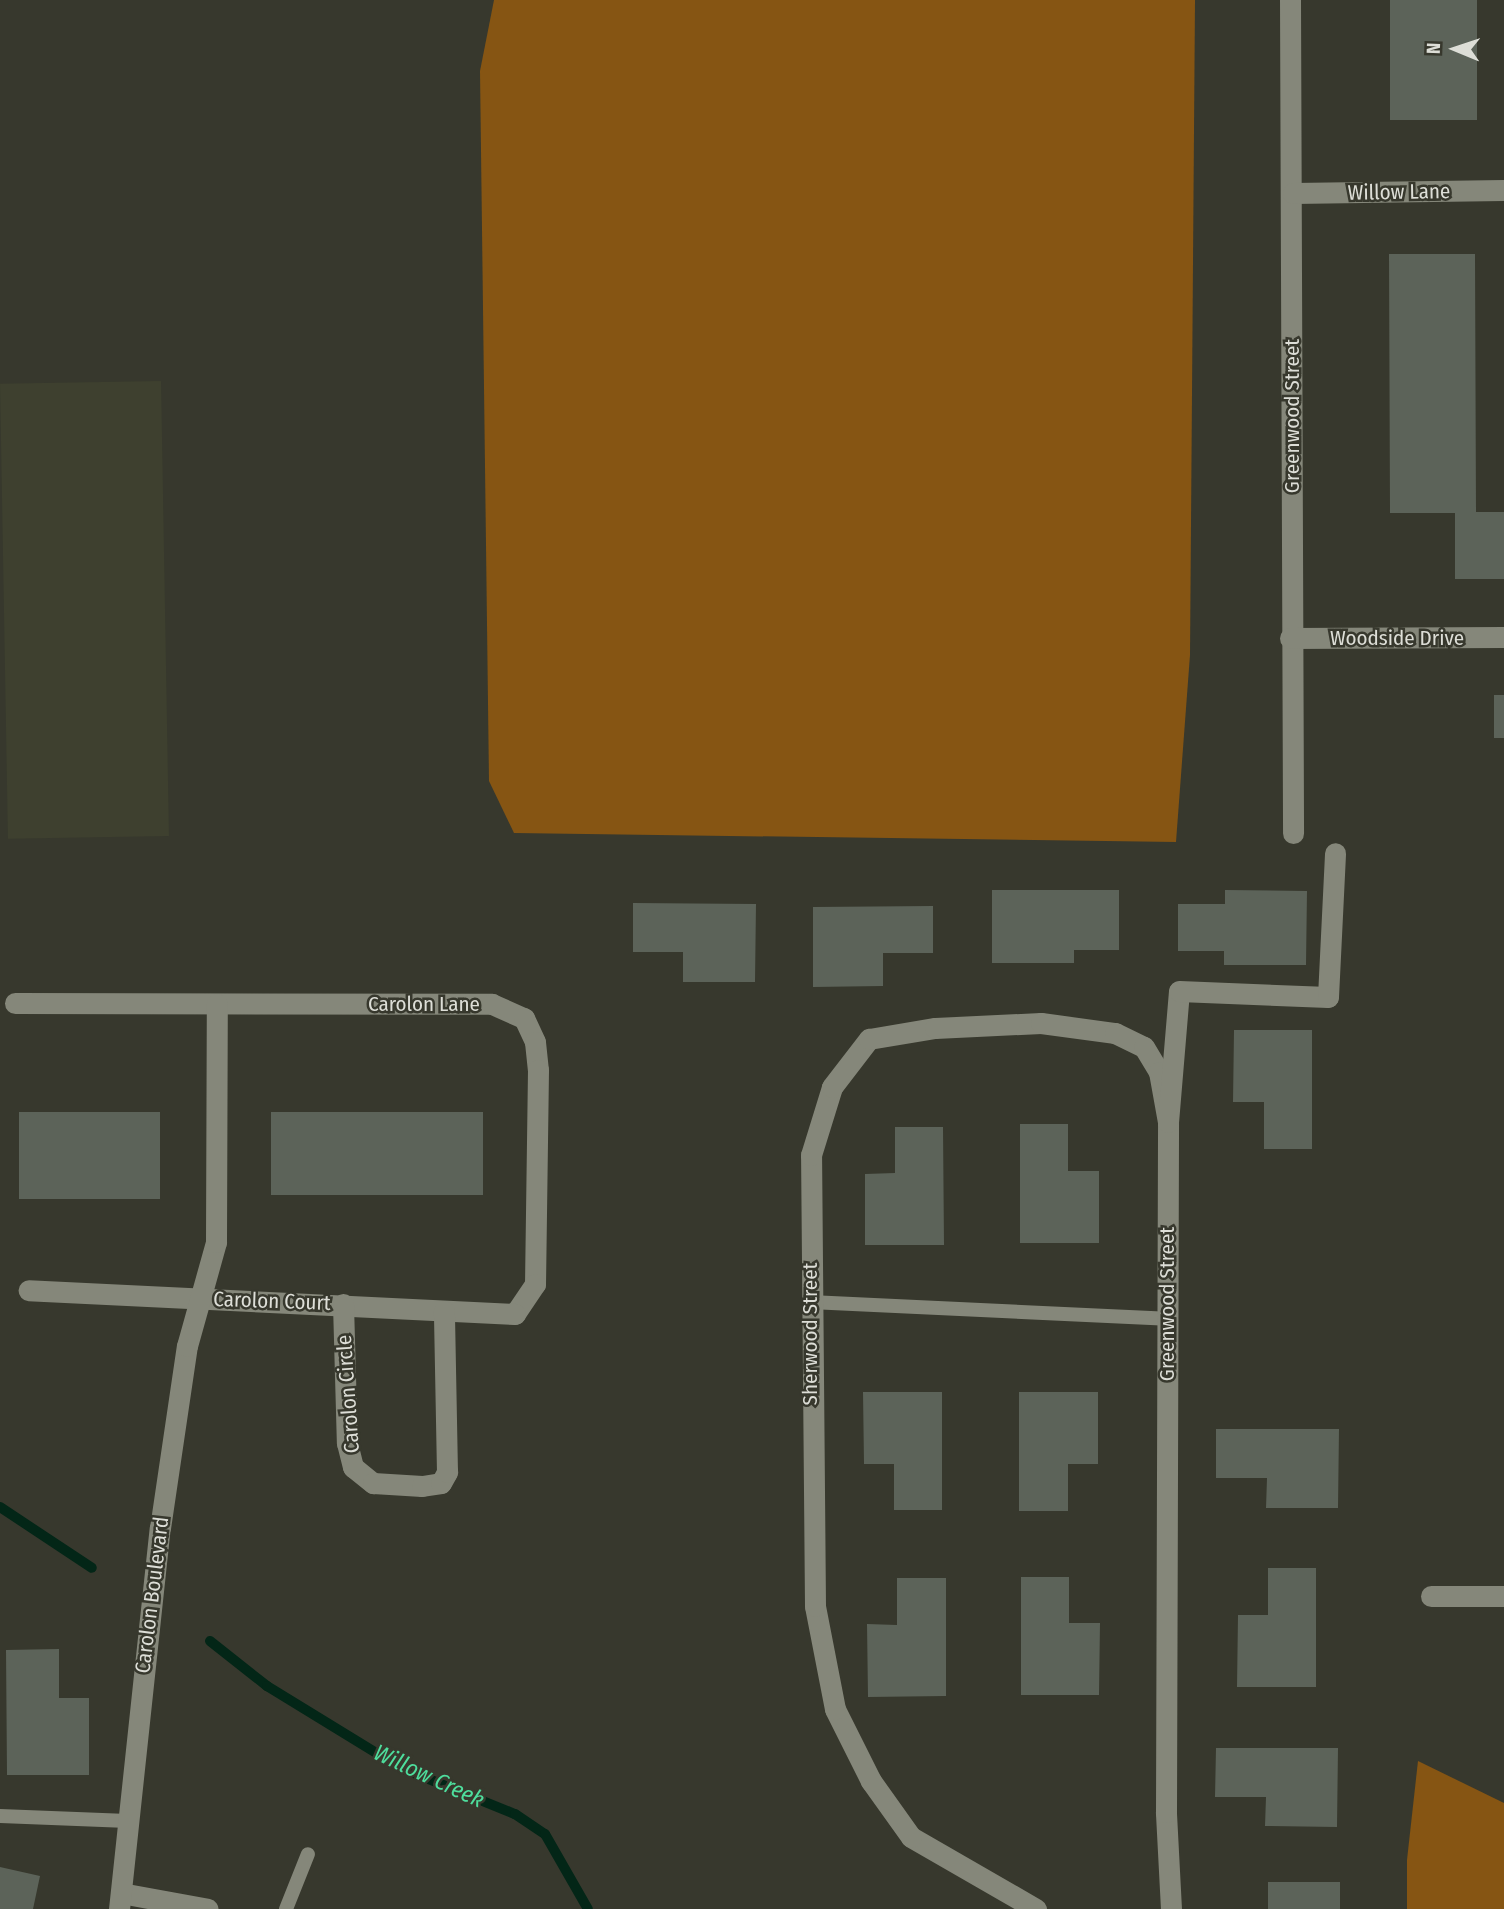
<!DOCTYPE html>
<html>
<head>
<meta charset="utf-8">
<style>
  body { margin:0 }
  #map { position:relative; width:1504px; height:1909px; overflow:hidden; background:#37382d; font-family:"Fira Sans Condensed",sans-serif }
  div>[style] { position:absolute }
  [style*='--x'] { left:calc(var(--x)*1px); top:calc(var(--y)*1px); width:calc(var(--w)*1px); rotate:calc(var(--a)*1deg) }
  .built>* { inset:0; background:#3e402f; transform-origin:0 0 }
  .forest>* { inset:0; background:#865513 }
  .stream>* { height:10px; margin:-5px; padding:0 5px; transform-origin:5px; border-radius:5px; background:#032617 }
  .building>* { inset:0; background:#5c6359; transform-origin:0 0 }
  .lane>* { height:14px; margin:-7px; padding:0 7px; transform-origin:7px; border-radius:7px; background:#85877a }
  .street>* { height:21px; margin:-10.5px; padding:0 10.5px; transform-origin:10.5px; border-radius:10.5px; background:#85877a }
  span { translate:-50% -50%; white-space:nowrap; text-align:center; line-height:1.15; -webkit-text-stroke:5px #37382d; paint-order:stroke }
  .street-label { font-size:21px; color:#ddded7 }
  .water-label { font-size:23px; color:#4ede9d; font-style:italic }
  .north { position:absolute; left:1420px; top:14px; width:70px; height:70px; -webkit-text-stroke:5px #37382d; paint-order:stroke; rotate:272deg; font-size:19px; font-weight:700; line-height:28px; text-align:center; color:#ddded7 }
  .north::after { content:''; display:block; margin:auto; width:24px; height:32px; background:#ddded7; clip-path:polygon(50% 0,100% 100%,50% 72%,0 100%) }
</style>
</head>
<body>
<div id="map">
  <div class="built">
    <div style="left:161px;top:381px;width:455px;height:161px;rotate:89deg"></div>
  </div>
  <div class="forest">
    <div style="clip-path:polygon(494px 0,1195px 0,1190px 655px,1176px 842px,514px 833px,489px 781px,480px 71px)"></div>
    <div style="clip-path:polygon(1418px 1761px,1504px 1803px,1504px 1909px,1407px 1909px,1407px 1860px)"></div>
  </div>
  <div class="stream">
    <div style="--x:0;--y:1507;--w:110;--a:33.5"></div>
    <div style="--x:210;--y:1641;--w:73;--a:38.3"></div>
    <div style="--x:267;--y:1686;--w:155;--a:31.5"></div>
    <div style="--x:399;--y:1767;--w:125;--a:22.1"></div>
    <div style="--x:515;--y:1814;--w:36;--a:34"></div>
    <div style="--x:545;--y:1834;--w:86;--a:60.2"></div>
  </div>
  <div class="building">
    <div style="left:1390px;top:0;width:87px;height:120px"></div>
    <div style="clip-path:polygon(1389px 254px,1475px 254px,1476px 512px,1504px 512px,1504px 579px,1455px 579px,1455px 513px,1390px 513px)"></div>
    <div style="left:1494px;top:695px;width:10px;height:43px"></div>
    <div style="clip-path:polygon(992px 890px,1119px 890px,1119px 950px,1074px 950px,1074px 963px,992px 963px)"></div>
    <div style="clip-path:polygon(1225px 890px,1307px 891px,1306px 965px,1224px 965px,1224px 951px,1178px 951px,1178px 904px,1225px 904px)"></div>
    <div style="clip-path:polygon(633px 903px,756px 904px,755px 982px,683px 982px,683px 952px,633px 952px)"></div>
    <div style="clip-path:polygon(933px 906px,933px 953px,883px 953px,883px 986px,813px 987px,813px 907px)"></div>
    <div style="clip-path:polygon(1234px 1030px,1312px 1030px,1312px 1149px,1264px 1149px,1264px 1102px,1233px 1102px)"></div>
    <div style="left:160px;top:1112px;width:87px;height:141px;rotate:90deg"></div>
    <div style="left:271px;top:1112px;width:212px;height:83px"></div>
    <div style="clip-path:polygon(1020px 1124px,1068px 1124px,1068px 1171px,1099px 1171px,1099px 1243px,1020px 1243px)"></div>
    <div style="clip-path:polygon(895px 1127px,943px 1127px,944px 1245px,865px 1245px,865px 1174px,895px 1173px)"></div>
    <div style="clip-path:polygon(863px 1392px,942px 1392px,942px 1510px,894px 1510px,894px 1464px,864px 1464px)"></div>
    <div style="clip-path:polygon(1019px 1392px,1098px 1392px,1098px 1464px,1068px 1464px,1068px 1511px,1019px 1511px)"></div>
    <div style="clip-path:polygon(1216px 1429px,1339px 1429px,1338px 1508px,1266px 1508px,1267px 1478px,1216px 1478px)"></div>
    <div style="clip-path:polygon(1268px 1568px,1316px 1568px,1316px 1687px,1237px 1687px,1238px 1615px,1268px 1615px)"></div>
    <div style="clip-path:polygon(1021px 1577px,1069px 1577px,1069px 1623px,1100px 1623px,1099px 1695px,1021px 1695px)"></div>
    <div style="clip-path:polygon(897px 1578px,946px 1578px,946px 1696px,868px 1697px,867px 1624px,897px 1625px)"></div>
    <div style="clip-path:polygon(59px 1649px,59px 1698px,89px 1698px,89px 1775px,7px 1775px,6px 1650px)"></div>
    <div style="clip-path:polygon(1216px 1748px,1338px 1748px,1337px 1827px,1265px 1826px,1266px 1797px,1215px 1797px)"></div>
    <div style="clip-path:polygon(0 1867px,40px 1876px,33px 1909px,0 1909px)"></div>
    <div style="left:1268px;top:1882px;width:72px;height:27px"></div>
  </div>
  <div class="lane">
    <div style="--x:810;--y:1302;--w:357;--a:2.7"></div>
    <div style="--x:0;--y:1816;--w:128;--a:2.2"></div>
    <div style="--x:286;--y:1909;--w:59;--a:-68.2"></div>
  </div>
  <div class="street">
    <div style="--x:1290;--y:0;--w:833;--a:89.79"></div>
    <div style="--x:1293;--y:193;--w:211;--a:-0.8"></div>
    <div style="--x:1290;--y:638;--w:214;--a:-0.3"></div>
    <div style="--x:15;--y:1003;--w:477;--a:0.1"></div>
    <div style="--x:492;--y:1004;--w:35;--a:24"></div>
    <div style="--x:524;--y:1018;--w:26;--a:65"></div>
    <div style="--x:535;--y:1042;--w:28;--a:84"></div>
    <div style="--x:538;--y:1070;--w:214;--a:90.8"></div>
    <div style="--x:535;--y:1284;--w:36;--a:124"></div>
    <div style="--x:515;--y:1314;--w:487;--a:-177.2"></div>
    <div style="--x:343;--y:1304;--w:139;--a:88.4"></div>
    <div style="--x:347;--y:1443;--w:25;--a:76"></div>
    <div style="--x:353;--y:1467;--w:26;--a:39"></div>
    <div style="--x:373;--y:1483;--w:49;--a:3.5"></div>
    <div style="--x:422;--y:1486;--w:19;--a:-9"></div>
    <div style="--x:441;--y:1483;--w:13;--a:-61"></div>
    <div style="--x:447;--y:1472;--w:161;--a:-91.1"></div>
    <div style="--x:1431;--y:1596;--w:73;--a:0"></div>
    <div style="--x:121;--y:1893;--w:88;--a:10.4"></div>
    <div style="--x:119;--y:1909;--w:383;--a:-83.9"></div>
    <div style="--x:160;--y:1528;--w:184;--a:-81.6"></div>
    <div style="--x:187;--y:1346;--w:108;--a:-74.4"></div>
    <div style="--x:216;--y:1242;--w:238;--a:-89.8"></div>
    <div style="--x:1036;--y:1909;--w:144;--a:-150.1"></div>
    <div style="--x:911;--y:1837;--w:69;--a:-125.5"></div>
    <div style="--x:871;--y:1781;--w:80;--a:-116.6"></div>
    <div style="--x:835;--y:1709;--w:105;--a:-101"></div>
    <div style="--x:815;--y:1606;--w:451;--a:-90.5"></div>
    <div style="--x:811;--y:1155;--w:71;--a:-72.8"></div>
    <div style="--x:832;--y:1087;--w:61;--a:-52.4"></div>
    <div style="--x:869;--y:1039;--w:67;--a:-9.5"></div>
    <div style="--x:935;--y:1028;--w:106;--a:-2.7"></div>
    <div style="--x:1041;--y:1023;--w:75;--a:7.7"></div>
    <div style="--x:1115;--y:1033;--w:32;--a:26"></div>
    <div style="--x:1144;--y:1047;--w:29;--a:59"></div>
    <div style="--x:1159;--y:1072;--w:51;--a:79.8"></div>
    <div style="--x:1171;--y:1909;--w:97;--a:-93"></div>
    <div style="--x:1166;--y:1812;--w:690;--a:-89.83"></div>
    <div style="--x:1168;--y:1122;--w:131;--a:-85.2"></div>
    <div style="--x:1179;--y:991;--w:149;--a:2.3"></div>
    <div style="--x:1328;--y:997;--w:144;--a:-87.2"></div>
  </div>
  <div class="street-label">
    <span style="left:1399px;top:192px;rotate:-1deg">Willow Lane</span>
    <span style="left:1292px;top:416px;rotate:-90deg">Greenwood Street</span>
    <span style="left:1397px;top:638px">Woodside Drive</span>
    <span style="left:424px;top:1004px">Carolon Lane</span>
    <span style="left:272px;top:1301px;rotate:2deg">Carolon Court</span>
    <span style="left:1167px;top:1304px;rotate:-90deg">Greenwood Street</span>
    <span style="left:810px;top:1334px;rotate:-90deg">Sherwood Street</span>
    <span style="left:348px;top:1394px;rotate:-94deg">Carolon Circle</span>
    <span style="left:152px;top:1595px;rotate:-83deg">Carolon Boulevard</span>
  </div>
  <div class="water-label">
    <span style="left:429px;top:1776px;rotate:25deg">Willow Creek</span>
  </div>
  <div class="north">N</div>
</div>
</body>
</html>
